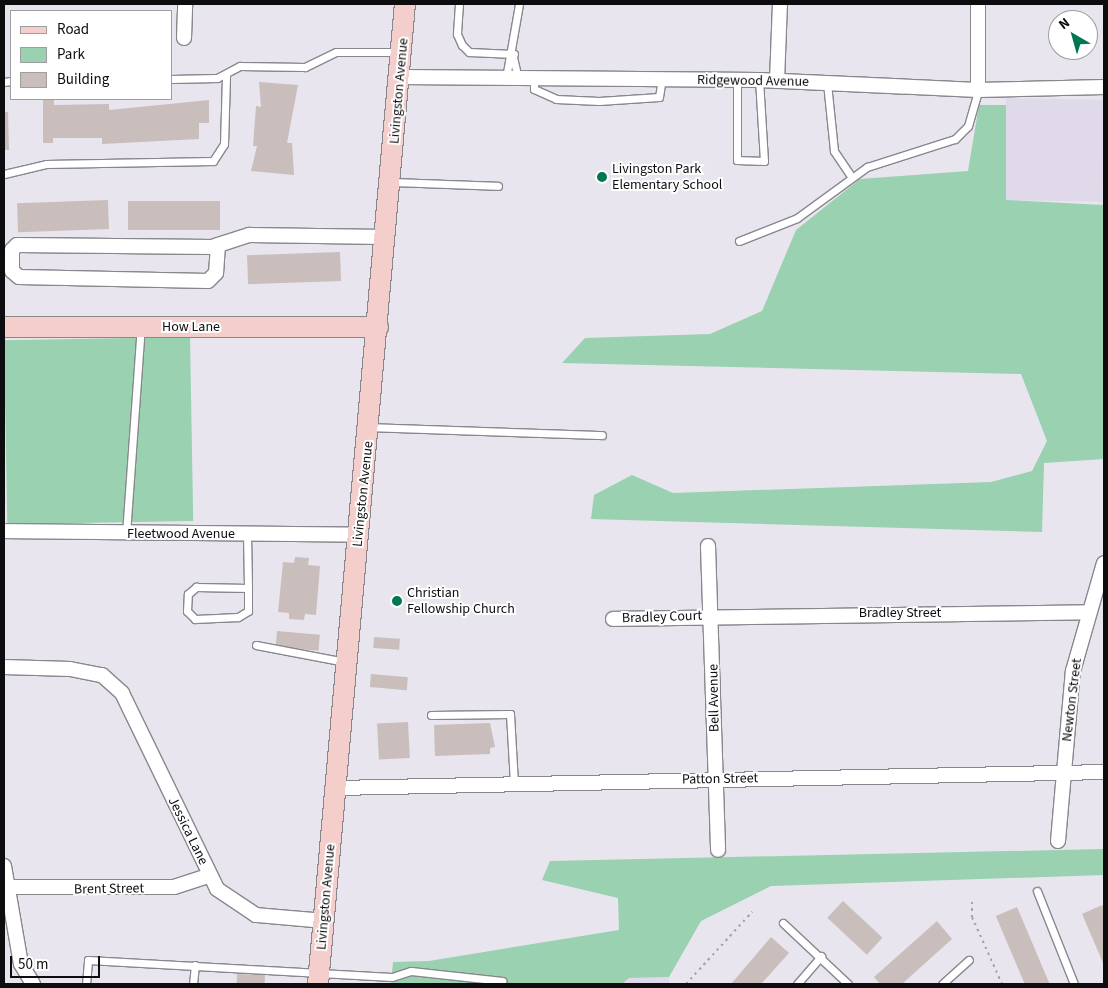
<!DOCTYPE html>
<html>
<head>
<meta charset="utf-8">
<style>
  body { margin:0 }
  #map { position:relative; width:1108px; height:988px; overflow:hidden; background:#e8e5ef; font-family:"Source Sans 3",sans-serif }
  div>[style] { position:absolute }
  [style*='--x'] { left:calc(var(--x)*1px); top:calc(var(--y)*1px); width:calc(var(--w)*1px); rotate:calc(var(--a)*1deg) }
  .built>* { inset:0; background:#dfd9ea; transform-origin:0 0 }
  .green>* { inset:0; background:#99d1b1; transform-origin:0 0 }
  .building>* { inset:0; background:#c9bebb; transform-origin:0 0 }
  .path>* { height:2px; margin-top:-1px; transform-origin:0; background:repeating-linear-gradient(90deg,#a5a3ab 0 2.5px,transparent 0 6.5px) }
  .roads { filter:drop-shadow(1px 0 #89868e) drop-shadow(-1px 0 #89868e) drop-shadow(0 1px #89868e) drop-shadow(0 -1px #89868e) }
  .service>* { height:7px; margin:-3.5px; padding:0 3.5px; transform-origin:3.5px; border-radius:3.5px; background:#fff }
  .minor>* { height:14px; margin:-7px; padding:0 7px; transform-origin:7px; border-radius:7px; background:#fff }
  .secondary>* { height:20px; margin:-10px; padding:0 10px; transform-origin:10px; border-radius:10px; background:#f4cecb }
  .dots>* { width:14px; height:14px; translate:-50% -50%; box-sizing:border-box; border:2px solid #fff; border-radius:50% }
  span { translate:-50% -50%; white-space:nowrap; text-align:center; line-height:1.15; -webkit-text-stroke:4px #fff; paint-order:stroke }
  .street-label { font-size:14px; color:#0d0c0f }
  .poi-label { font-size:14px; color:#0d0c0f }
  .left { translate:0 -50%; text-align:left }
  .frame { position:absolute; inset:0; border:5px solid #0d0c0f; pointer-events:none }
  .legend { position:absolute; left:10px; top:10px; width:162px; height:90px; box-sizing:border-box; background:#fff; border:1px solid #9e9e9f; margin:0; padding:6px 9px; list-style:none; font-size:15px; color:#0d0c0f }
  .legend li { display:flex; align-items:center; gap:10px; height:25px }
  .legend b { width:25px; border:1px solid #9e9e9f }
  .north { position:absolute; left:1048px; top:10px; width:50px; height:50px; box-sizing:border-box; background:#fff; border:1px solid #9e9e9f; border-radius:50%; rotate:322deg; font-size:14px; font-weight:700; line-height:20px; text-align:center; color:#0d0c0f }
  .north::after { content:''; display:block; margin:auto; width:18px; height:22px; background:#007752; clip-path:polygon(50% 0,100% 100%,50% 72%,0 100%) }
  .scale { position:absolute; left:10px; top:956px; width:90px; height:22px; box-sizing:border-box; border:2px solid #0d0c0f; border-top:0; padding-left:6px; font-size:15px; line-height:18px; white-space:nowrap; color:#0d0c0f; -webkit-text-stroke:4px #fff; paint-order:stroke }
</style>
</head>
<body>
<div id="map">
  <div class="built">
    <div style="left:1006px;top:98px;width:98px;height:102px;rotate:1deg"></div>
    <div style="clip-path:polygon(669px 977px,669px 984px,622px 984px,629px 978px)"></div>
  </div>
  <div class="green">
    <div style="clip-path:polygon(979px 105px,1006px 105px,1006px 200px,1104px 205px,1104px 459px,1044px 463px,1042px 532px,591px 519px,594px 495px,632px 475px,673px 493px,991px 482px,1032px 471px,1047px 441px,1021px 374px,562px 363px,585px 338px,710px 334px,762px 311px,796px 230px,860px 179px,968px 171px)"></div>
    <div style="left:190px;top:337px;width:184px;height:186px;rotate:89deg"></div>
    <div style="clip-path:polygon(1104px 849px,1104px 875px,771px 886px,701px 921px,669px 977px,629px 978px,622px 984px,391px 984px,393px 962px,429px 961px,619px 930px,618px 898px,542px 880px,550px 861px)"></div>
  </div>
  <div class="building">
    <div style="clip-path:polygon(259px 82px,298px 85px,287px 143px,292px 143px,294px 175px,251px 171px,257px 146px,253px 146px,256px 106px,261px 107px)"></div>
    <div style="clip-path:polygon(54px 99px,54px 105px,109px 104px,109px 110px,209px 100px,209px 123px,199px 123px,199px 139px,102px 144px,102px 138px,53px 138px,53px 143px,43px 143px,43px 100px)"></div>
    <div style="clip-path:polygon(4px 112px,8px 112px,9px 150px,4px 150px)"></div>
    <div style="left:108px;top:200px;width:29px;height:91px;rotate:88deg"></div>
    <div style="left:128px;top:201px;width:92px;height:29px"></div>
    <div style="left:340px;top:252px;width:29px;height:93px;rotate:88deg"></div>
    <div style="clip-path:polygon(295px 557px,309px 558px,308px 565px,320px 566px,316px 615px,305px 614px,304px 620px,289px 619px,289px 613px,278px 612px,283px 562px,294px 563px)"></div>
    <div style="left:277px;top:631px;width:43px;height:16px;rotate:5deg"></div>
    <div style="left:374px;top:637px;width:26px;height:11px;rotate:4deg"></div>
    <div style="left:371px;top:674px;width:37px;height:13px;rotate:5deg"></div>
    <div style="left:408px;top:722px;width:36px;height:31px;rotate:87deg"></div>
    <div style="clip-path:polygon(490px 723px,495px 747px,490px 748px,490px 754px,435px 756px,434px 725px)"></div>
    <div style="left:843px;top:901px;width:54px;height:23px;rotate:43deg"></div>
    <div style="clip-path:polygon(1102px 905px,1104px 909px,1104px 965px,1082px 914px)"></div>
    <div style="left:1017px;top:907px;width:83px;height:23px;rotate:67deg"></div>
    <div style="clip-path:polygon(937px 921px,952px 939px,902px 984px,880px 984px,874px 977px)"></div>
    <div style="clip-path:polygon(771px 937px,789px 953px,761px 984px,731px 984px)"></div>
    <div style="left:237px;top:974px;width:28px;height:10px;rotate:2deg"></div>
  </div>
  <div class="path">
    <div style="--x:972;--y:902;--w:15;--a:90"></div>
    <div style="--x:972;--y:917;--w:73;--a:65.9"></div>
    <div style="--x:686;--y:984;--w:98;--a:-47.5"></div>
  </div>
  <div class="roads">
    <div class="service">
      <div style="--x:459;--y:4;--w:30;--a:94"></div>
      <div style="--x:457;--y:34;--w:12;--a:66"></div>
      <div style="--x:462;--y:45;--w:10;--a:45"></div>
      <div style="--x:469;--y:52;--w:45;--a:2.5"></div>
      <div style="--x:513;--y:57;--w:22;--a:77"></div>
      <div style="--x:506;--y:78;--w:75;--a:-80"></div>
      <div style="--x:534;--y:78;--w:11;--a:90"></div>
      <div style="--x:534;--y:89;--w:24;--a:24"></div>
      <div style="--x:556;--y:99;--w:43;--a:2.7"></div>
      <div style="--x:599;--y:101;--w:60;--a:-3.8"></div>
      <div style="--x:659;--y:97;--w:18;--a:-81"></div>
      <div style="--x:171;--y:79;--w:46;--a:-1.2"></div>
      <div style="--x:217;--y:78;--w:26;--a:-28"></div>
      <div style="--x:240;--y:66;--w:65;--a:0.9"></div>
      <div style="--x:305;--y:67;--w:34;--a:-26"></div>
      <div style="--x:336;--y:52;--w:64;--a:0"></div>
      <div style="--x:737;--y:81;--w:79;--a:90"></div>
      <div style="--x:737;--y:160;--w:27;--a:2"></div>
      <div style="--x:764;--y:161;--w:81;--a:-93.5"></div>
      <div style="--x:4;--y:82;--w:7;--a:-8"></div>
      <div style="--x:827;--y:83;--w:68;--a:84.1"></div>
      <div style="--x:834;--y:151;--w:29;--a:56"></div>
      <div style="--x:4;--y:174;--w:43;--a:-13.4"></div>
      <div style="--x:46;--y:164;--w:167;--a:-1"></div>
      <div style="--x:213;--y:161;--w:20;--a:-57"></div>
      <div style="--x:224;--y:144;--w:69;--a:-88.3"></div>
      <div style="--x:390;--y:182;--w:108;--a:2.1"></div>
      <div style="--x:739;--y:241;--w:62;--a:-21.6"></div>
      <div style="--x:797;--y:218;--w:87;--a:-36.1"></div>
      <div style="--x:867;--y:167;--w:92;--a:-17.7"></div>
      <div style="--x:955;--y:139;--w:18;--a:-45"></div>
      <div style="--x:968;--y:126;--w:37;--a:-74"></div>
      <div style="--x:370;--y:427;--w:232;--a:2"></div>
      <div style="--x:126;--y:534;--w:208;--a:-85.9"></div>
      <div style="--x:247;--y:534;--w:54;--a:88.9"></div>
      <div style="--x:248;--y:588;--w:23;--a:90"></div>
      <div style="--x:248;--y:611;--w:12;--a:149"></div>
      <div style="--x:238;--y:617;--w:43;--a:177.3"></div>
      <div style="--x:195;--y:619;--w:11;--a:-135"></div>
      <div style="--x:187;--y:611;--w:17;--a:-87"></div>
      <div style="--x:188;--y:594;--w:11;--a:-41"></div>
      <div style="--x:196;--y:587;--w:52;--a:1.1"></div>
      <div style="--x:256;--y:645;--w:91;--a:10.8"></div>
      <div style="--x:431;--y:715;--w:79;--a:-0.7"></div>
      <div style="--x:510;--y:714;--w:70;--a:86.7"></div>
      <div style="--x:1037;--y:891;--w:100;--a:68.3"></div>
      <div style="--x:783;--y:923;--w:89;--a:43.2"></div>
      <div style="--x:86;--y:984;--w:24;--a:-85"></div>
      <div style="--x:88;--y:960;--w:304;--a:3.2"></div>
      <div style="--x:392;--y:977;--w:20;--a:-18"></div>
      <div style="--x:411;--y:971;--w:92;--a:6.3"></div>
      <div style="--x:193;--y:984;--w:19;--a:-84"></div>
      <div style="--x:797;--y:984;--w:37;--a:-49"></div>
      <div style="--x:942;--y:984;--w:36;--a:-42"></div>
    </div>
    <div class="minor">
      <div style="--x:978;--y:4;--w:86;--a:90"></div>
      <div style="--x:184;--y:38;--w:34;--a:-88"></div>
      <div style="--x:401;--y:77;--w:358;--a:0.5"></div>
      <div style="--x:759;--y:80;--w:219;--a:2.6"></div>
      <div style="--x:978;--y:90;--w:126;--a:-1.4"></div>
      <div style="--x:777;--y:81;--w:77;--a:-87.8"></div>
      <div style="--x:218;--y:245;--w:28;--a:94"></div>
      <div style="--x:216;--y:273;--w:11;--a:135"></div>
      <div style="--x:208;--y:281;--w:189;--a:-178.8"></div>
      <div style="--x:19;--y:277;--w:9;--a:-139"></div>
      <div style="--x:12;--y:271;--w:21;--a:-90"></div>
      <div style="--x:12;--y:250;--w:7;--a:-45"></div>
      <div style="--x:17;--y:245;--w:195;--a:0.6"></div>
      <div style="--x:212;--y:247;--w:6;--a:-18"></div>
      <div style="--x:218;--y:245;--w:33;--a:-18"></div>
      <div style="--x:249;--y:235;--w:136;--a:0.8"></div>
      <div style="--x:4;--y:531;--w:355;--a:0.6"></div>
      <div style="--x:708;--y:546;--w:304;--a:88.1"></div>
      <div style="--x:613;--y:619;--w:474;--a:-0.8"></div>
      <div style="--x:4;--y:667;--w:66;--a:1.7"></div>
      <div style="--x:70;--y:669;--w:33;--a:11"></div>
      <div style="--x:102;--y:675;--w:27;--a:42"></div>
      <div style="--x:122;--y:693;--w:218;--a:64.1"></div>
      <div style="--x:217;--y:889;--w:47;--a:33.7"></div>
      <div style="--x:256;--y:915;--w:68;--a:5"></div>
      <div style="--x:336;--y:788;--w:768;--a:-1.19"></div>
      <div style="--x:1058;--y:841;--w:171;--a:-85"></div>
      <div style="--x:1073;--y:671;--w:112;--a:-74"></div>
      <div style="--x:4;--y:866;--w:99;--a:80.2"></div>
      <div style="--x:21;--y:964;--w:23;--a:59"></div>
      <div style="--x:7;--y:887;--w:167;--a:0"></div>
      <div style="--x:174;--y:887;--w:38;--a:-18"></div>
    </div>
    <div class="secondary">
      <div style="--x:4;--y:327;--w:374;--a:0"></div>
      <div style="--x:318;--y:984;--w:984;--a:-84.93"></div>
    </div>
  </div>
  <div class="dots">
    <div style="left:602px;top:177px;background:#007752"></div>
    <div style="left:397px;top:601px;background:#007752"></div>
  </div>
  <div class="street-label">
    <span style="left:753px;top:81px;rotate:1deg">Ridgewood Avenue</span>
    <span style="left:399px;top:91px;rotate:-85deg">Livingston Avenue</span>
    <span style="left:191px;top:327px">How Lane</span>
    <span style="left:363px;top:494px;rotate:-84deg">Livingston Avenue</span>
    <span style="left:181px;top:534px">Fleetwood Avenue</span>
    <span style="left:900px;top:613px">Bradley Street</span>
    <span style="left:662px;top:617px;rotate:-2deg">Bradley Court</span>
    <span style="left:714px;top:698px;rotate:-91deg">Bell Avenue</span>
    <span style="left:1072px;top:700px;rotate:-83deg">Newton Street</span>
    <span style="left:720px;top:779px;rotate:-1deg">Patton Street</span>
    <span style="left:188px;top:831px;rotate:64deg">Jessica Lane</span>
    <span style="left:109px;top:889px;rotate:-1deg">Brent Street</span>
    <span style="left:326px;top:897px;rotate:-85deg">Livingston Avenue</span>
  </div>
  <div class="poi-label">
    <span class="left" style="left:612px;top:177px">Livingston Park<br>Elementary School</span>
    <span class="left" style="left:407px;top:601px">Christian<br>Fellowship Church</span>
  </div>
  <div class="frame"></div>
  <ul class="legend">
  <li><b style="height:6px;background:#f4cecb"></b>Road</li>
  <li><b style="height:14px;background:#99d1b1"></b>Park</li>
  <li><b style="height:14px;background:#c9bebb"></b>Building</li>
  </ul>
  <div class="north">N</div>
  <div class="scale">50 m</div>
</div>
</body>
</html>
